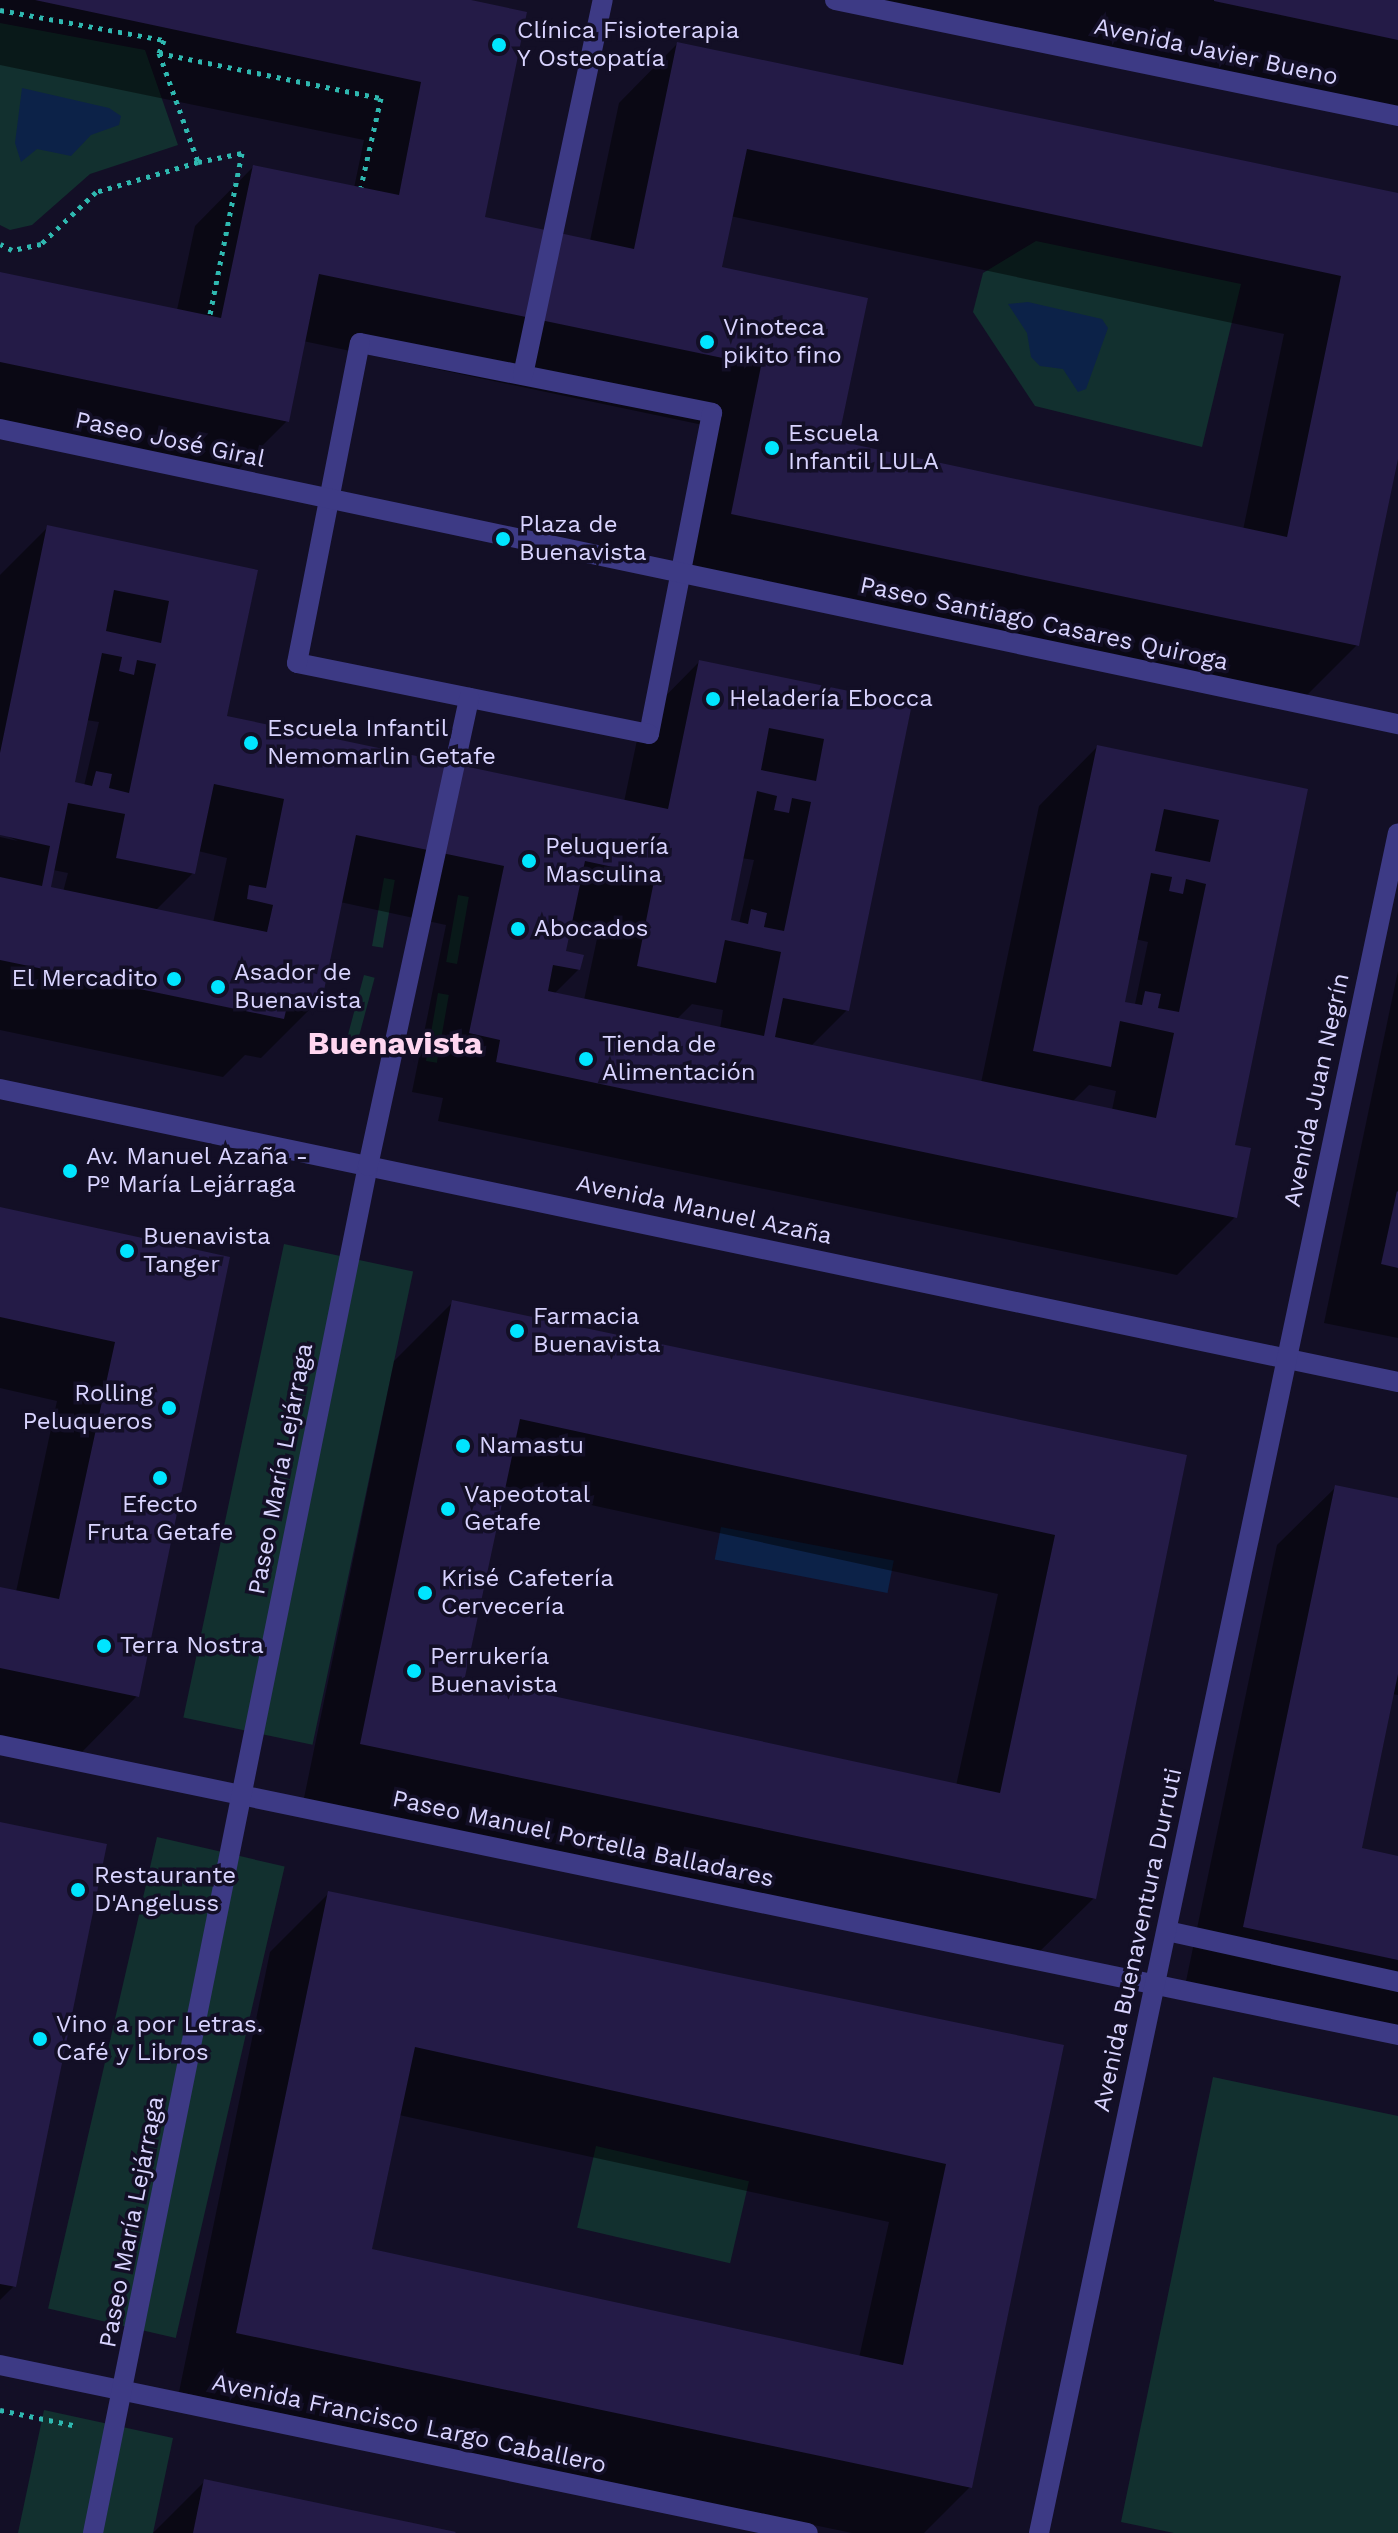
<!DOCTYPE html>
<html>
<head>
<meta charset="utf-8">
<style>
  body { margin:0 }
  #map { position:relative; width:1398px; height:2533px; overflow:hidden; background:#130f26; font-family:"Work Sans",sans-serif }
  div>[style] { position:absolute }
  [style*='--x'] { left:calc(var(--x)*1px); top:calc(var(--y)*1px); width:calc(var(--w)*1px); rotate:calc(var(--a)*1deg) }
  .green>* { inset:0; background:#12302f; transform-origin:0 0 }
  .water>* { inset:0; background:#0c2248; transform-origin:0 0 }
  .shadow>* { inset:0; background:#0007 }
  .building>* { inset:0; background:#241b47 }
  .path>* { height:5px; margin-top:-2.5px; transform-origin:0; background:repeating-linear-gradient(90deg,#2fb8b0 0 4px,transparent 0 10px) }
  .minor>* { height:20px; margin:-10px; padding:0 10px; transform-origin:10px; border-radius:10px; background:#3d3a85 }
  .dots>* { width:22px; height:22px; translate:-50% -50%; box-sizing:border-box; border:4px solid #130f26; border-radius:50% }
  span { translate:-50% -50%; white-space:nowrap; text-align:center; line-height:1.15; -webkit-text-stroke:7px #130f26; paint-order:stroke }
  .poi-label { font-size:24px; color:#d9d4ff }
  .left { translate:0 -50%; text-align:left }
  .right { translate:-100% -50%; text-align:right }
  .street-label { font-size:24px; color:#d9d4ff }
  .district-label { font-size:32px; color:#ffd6f0; font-weight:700 }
</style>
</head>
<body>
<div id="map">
  <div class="green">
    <div style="clip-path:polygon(0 23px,145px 50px,178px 145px,90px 174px,32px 225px,10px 230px,0 225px)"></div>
    <div style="clip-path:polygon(1036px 241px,1241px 284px,1202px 447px,1035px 406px,973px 312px,983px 273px)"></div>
    <div style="left:384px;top:878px;width:11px;height:69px;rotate:10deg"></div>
    <div style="left:458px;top:895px;width:11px;height:68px;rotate:10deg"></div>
    <div style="left:364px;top:975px;width:11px;height:69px;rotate:15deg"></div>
    <div style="left:438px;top:993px;width:11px;height:69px;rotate:10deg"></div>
    <div style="left:284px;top:1244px;width:132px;height:484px;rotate:12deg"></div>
    <div style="left:157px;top:1837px;width:131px;height:484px;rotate:13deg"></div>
    <div style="clip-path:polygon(1213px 2077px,1398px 2116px,1398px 2533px,1174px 2533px,1121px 2522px)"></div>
    <div style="left:596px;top:2146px;width:157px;height:84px;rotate:13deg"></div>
    <div style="clip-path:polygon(44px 2410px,173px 2438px,153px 2533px,18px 2533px)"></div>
  </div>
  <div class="water">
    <div style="clip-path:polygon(22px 88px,109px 108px,121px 116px,119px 125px,91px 135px,71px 156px,37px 149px,21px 162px,15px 143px)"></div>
    <div style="clip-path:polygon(1028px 302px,1102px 319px,1108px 328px,1086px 389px,1078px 392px,1063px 369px,1040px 366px,1031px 357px,1027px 333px,1008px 304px)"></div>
    <div style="left:721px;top:1527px;width:176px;height:33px;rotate:11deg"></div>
  </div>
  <div class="shadow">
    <div style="clip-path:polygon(evenodd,0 0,461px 0,483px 218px,590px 241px,619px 103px,677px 44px,1398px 195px,1398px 446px,1357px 645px,1298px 704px,673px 573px,703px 425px,303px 341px,287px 421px,228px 480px,0 432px,0 273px,177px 310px,195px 226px,253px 167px,354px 188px,364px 140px,0 65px,0 0,730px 216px,1284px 334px,1243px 530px,835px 442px,719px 268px,730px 216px)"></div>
    <div style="clip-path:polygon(872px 0,1398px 0,1398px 110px)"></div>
    <div style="clip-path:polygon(evenodd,48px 527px,255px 571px,225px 718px,624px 802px,641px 721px,699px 662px,909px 706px,847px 1010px,810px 1047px,981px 1083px,1039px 806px,1097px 747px,1306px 791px,1232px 1146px,1235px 1217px,1177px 1275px,438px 1121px,443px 1098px,412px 1092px,446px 925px,340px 902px,320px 999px,261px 1058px,245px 1055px,223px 1077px,0 1030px,0 837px,18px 841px,0 833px,0 575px,48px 527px,86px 720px,99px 722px,84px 786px,73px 783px,86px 720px,48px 527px,198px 851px,227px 858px,213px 923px,155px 911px,193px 873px,198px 851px,48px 527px,741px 858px,754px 860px,739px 924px,728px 922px,741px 858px,48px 527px,53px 870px,68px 873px,63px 892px,49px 889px,53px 870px,48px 527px,569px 928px,598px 934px,584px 1000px,554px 994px,579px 969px,564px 952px,569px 928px,48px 527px,1135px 939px,1148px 942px,1135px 1004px,1122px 1003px,1135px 939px,48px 527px,692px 1004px,723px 1010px,720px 1029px,676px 1020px,692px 1004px,48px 527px,1089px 1085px,1116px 1091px,1112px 1110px,1072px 1102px,1089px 1085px)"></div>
    <div style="clip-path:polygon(1398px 971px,1398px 1338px,1324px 1323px)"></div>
    <div style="clip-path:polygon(0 1210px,228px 1258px,137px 1696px,79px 1755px,0 1738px,0 1589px,16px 1592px,57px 1401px,0 1388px)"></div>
    <div style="clip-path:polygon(evenodd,453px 1302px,1185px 1456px,1094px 1898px,1035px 1956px,303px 1803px,394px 1361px,453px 1302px,504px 1486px,998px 1594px,956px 1786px,463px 1678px,504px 1486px)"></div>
    <div style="clip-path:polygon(1336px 1487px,1398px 1500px,1398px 1695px,1392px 1694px,1359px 1850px,1398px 1858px,1398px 2031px,1185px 1986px,1277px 1545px)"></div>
    <div style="clip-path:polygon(0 1824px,14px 2286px,0 2300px)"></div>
    <div style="clip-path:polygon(evenodd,329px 1893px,1061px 2047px,970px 2487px,924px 2533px,852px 2533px,179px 2392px,270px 1952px,329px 1893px,399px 2115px,889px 2222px,859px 2358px,370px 2250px,399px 2115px)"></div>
    <div style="clip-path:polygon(205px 2481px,453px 2533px,153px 2533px)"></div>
  </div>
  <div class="building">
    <div style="clip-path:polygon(evenodd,35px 0,471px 0,527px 12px,485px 217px,634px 249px,677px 42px,1398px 193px,1398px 459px,1359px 646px,731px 514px,761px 366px,319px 274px,289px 422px,0 362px,0 272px,221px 318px,253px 165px,399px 195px,421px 82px,35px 0,747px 149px,1341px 276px,1287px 537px,838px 441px,868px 298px,722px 267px,747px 149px)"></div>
    <div style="clip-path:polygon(1214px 0,1398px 0,1398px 40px,1214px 1px)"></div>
    <div style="clip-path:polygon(evenodd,47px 525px,258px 570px,227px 716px,668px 809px,699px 660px,912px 704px,849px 1011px,783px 998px,775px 1037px,1156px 1118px,1174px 1033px,1120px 1021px,1111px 1067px,1033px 1051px,1097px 745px,1308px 789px,1235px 1145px,1251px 1148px,1237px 1218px,496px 1062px,500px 1040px,469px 1033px,504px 866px,356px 835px,322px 1000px,290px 994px,284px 1019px,0 960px,0 877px,42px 886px,50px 846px,0 835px,0 753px,47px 525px,114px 590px,169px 601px,161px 643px,106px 631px,114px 590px,47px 525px,102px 653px,122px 657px,119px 671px,134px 675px,137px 660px,156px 664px,129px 793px,109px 788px,112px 774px,96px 771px,92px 786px,75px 782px,102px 653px,47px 525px,769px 728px,824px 739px,816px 781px,761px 770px,769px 728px,47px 525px,214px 784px,284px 799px,266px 888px,249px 885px,247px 899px,273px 905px,267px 932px,51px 887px,68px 803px,125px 814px,116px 858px,195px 874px,214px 784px,47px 525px,757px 791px,777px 796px,774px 810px,789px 813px,792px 798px,811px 802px,784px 931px,764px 927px,767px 913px,751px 909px,748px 924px,731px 920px,757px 791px,47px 525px,1164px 809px,1219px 820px,1210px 862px,1155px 851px,1164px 809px,47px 525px,585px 861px,655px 876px,637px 966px,716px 983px,725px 940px,781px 952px,764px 1036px,548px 991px,553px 965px,580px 970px,584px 955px,566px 951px,585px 861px,47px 525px,1151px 873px,1172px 877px,1169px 891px,1183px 894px,1186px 879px,1206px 884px,1179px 1012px,1158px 1008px,1161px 994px,1145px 991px,1142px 1005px,1125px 1002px,1151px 873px)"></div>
    <div style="clip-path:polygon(1397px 1191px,1398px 1192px,1398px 1268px,1381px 1264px)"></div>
    <div style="clip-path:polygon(0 1207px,230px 1257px,139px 1697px,0 1668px,0 1587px,59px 1599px,115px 1342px,0 1317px)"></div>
    <div style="clip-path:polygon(evenodd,452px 1300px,1187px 1455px,1096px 1899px,360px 1744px,452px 1300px,520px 1419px,1055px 1535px,1000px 1793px,465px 1677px,520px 1419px)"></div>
    <div style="clip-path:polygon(1335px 1485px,1398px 1498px,1398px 1674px,1362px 1848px,1398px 1856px,1398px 1960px,1243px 1927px)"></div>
    <div style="clip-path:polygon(0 1822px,107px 1844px,16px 2287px,0 2284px)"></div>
    <div style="clip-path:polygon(evenodd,328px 1891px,1064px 2045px,972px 2488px,236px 2333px,328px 1891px,415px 2047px,946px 2164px,903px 2365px,372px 2249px,415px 2047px)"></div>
    <div style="clip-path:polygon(204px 2479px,456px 2532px,455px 2533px,193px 2533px)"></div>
  </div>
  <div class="path">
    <div style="--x:0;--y:10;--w:167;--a:10.4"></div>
    <div style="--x:164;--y:40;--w:14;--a:111"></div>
    <div style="--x:159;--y:53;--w:116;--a:70.3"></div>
    <div style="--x:198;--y:162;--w:106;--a:163.6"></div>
    <div style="--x:96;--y:192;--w:76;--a:136.6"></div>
    <div style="--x:41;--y:244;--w:30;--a:168"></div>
    <div style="--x:12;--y:250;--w:13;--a:-153"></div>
    <div style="--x:159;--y:53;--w:227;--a:11.5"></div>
    <div style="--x:381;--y:98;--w:91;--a:102.7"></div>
    <div style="--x:198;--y:162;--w:45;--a:-11.6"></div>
    <div style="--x:242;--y:153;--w:165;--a:101.2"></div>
    <div style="--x:0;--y:2410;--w:79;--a:11.7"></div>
  </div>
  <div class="minor">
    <div style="--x:835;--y:0;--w:575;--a:11.64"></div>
    <div style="--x:360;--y:343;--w:359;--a:11.2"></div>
    <div style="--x:712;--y:413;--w:327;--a:101.1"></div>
    <div style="--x:649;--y:734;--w:359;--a:-168.6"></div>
    <div style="--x:297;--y:663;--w:326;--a:-78.9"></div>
    <div style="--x:523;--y:375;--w:383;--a:-78"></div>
    <div style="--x:0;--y:429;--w:1429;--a:11.92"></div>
    <div style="--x:0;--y:1089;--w:1428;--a:11.84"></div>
    <div style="--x:0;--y:1745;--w:1428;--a:11.72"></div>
    <div style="--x:1167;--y:1931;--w:237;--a:12.4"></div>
    <div style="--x:0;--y:2365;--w:825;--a:11.75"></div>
    <div style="--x:93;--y:2533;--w:1394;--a:-78.63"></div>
    <div style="--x:368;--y:1166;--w:479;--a:-77.8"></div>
    <div style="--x:1039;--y:2533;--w:1737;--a:-78.08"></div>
  </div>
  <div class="dots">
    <div style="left:499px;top:45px;background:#00e5ff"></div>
    <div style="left:707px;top:342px;background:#00e5ff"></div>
    <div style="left:772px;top:448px;background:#00e5ff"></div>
    <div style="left:503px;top:539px;background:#00e5ff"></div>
    <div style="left:713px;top:699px;background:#00e5ff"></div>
    <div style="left:251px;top:743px;background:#00e5ff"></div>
    <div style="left:529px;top:861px;background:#00e5ff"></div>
    <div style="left:518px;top:929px;background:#00e5ff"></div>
    <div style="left:174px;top:979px;background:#00e5ff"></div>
    <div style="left:218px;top:987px;background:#00e5ff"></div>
    <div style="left:586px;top:1059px;background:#00e5ff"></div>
    <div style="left:70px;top:1171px;background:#00e5ff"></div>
    <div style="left:127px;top:1251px;background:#00e5ff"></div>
    <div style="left:517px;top:1331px;background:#00e5ff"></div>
    <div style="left:169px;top:1408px;background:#00e5ff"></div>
    <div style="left:463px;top:1446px;background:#00e5ff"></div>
    <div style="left:160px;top:1478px;background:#00e5ff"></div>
    <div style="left:448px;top:1509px;background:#00e5ff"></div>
    <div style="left:425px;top:1593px;background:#00e5ff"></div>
    <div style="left:104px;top:1646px;background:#00e5ff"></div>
    <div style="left:414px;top:1671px;background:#00e5ff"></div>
    <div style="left:78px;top:1890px;background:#00e5ff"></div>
    <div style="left:40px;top:2039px;background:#00e5ff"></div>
  </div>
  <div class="poi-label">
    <span class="left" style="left:517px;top:45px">Clínica Fisioterapia<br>Y Osteopatía</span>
    <span class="left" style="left:723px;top:342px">Vinoteca<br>pikito fino</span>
    <span class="left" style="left:788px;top:448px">Escuela<br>Infantil LULA</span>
    <span class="left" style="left:519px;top:539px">Plaza de<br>Buenavista</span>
    <span class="left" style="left:729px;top:699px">Heladería Ebocca</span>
    <span class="left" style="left:267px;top:743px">Escuela Infantil<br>Nemomarlin Getafe</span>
    <span class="left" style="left:545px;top:861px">Peluquería<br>Masculina</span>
    <span class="left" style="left:534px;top:929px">Abocados</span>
    <span class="left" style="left:234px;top:987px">Asador de<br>Buenavista</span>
    <span class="right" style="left:158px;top:979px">El Mercadito</span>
    <span class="left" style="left:602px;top:1059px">Tienda de<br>Alimentación</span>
    <span class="left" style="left:86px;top:1171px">Av. Manuel Azaña -<br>Pº María Lejárraga</span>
    <span class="left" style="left:143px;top:1251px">Buenavista<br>Tanger</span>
    <span class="left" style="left:533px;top:1331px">Farmacia<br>Buenavista</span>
    <span class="right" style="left:153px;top:1408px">Rolling<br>Peluqueros</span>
    <span class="left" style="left:479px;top:1446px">Namastu</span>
    <span class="left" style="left:464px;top:1509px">Vapeototal<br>Getafe</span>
    <span style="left:160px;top:1519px">Efecto<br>Fruta Getafe</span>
    <span class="left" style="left:441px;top:1593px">Krisé Cafetería<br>Cervecería</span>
    <span class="left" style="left:120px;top:1646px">Terra Nostra</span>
    <span class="left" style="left:430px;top:1671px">Perrukería<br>Buenavista</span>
    <span class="left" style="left:94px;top:1890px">Restaurante<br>D'Angeluss</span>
    <span class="left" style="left:56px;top:2039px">Vino a por Letras.<br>Café y Libros</span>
  </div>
  <div class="street-label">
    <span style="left:1216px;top:52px;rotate:12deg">Avenida Javier Bueno</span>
    <span style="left:170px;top:440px;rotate:12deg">Paseo José Giral</span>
    <span style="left:1044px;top:624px;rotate:12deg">Paseo Santiago Casares Quiroga</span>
    <span style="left:1317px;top:1090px;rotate:-78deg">Avenida Juan Negrín</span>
    <span style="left:704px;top:1210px;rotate:12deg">Avenida Manuel Azaña</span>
    <span style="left:281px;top:1469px;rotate:-79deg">Paseo María Lejárraga</span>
    <span style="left:583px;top:1839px;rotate:12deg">Paseo Manuel Portella Balladares</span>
    <span style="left:1138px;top:1940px;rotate:-78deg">Avenida Buenaventura Durruti</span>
    <span style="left:132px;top:2222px;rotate:-79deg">Paseo María Lejárraga</span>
    <span style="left:409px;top:2424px;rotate:12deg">Avenida Francisco Largo Caballero</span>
  </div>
  <div class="district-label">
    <span style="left:395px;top:1043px">Buenavista</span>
  </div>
</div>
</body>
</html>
